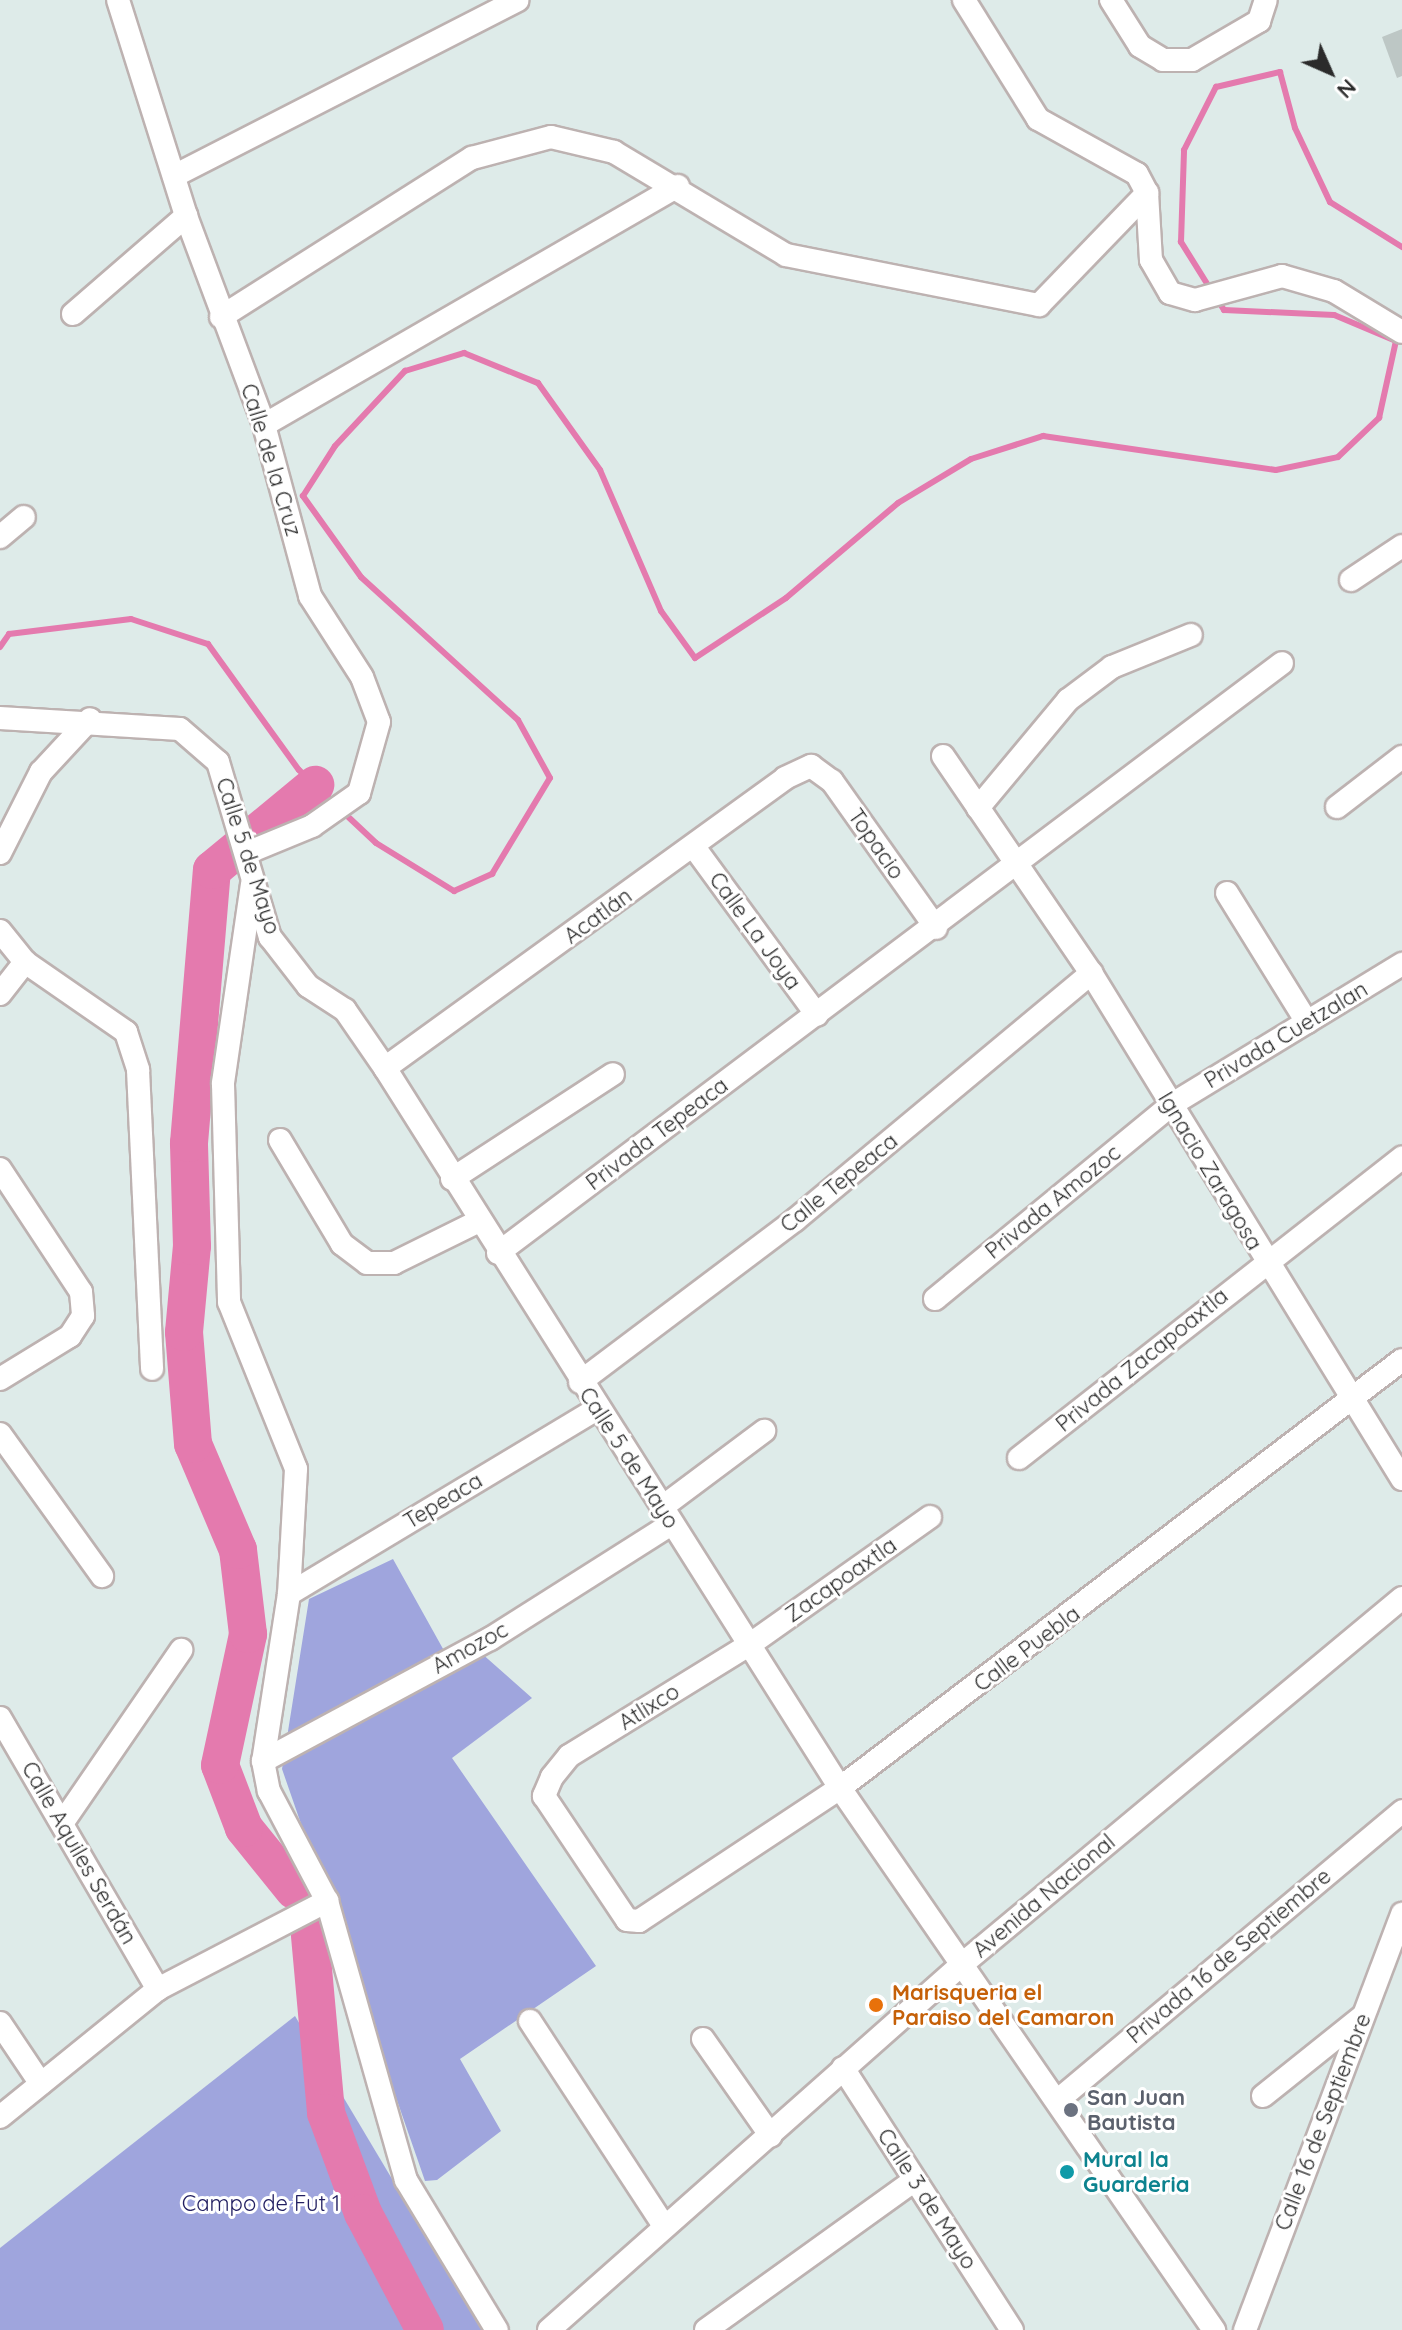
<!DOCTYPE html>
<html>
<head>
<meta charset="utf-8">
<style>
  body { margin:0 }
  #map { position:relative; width:1402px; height:2330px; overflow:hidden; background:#deebe9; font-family:Quicksand,sans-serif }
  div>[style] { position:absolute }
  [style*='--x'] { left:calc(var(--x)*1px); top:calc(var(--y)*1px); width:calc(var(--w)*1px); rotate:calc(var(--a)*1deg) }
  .green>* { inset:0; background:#9fa5dd }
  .stream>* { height:6px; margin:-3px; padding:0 3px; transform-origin:3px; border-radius:3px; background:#e47aae }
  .river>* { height:38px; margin:-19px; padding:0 19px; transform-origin:19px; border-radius:19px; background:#e47aae }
  .building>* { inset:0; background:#bdc7c5 }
  .roads { filter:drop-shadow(2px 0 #bdb2b1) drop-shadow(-2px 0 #bdb2b1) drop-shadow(0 2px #bdb2b1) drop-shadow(0 -2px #bdb2b1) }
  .street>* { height:22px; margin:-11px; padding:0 11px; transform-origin:11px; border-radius:11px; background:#fff }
  .dots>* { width:22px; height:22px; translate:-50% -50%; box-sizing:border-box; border:4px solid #fff; border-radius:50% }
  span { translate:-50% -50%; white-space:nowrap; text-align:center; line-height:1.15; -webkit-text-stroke:6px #fff; paint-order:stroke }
  .street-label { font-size:22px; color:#2b2b2b }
  .food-label { font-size:22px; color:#c56008; font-weight:700 }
  .left { translate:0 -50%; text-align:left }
  .worship-label { font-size:22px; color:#5b616d; font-weight:700 }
  .culture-label { font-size:22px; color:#0d838f; font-weight:700 }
  .park-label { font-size:22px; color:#232062 }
  .north { position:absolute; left:1290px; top:32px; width:80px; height:80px; -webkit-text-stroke:6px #fff; paint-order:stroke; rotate:135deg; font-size:22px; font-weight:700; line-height:32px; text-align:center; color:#2b2b2b }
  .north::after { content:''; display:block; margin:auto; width:28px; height:36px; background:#2b2b2b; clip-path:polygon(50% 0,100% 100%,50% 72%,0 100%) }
</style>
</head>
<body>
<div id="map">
  <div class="green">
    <div style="clip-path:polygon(393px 1559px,452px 1665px,480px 1652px,532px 1698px,452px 1758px,596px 1966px,460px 2059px,501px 2131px,437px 2180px,425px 2181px,282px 1769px,309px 1599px)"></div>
    <div style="clip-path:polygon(295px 2016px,482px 2330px,0 2330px,0 2248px)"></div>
  </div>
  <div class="stream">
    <div style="--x:1211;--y:290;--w:57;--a:-122"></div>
    <div style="--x:1181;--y:242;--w:92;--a:-88.1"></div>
    <div style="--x:1184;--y:150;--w:71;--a:-63.1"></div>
    <div style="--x:1216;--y:87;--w:66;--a:-13.2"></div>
    <div style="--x:1280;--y:72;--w:58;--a:75"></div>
    <div style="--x:1295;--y:128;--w:82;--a:64.7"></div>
    <div style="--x:1330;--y:202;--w:85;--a:32"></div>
    <div style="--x:0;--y:647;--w:16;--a:-55"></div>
    <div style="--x:9;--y:634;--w:123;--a:-7"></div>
    <div style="--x:131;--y:619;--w:81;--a:18"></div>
    <div style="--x:208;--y:644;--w:155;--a:54.2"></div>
    <div style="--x:299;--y:770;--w:50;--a:43.4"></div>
    <div style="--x:343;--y:812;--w:45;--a:43.2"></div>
    <div style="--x:376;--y:843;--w:92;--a:31.6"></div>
    <div style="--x:454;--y:891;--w:42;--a:-24.1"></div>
    <div style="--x:492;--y:874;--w:112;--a:-58.9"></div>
    <div style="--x:550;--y:778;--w:66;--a:-118.9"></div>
    <div style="--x:518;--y:720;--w:212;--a:-137.7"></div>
    <div style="--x:361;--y:577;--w:100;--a:-125.6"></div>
    <div style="--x:303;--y:496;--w:59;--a:-57.4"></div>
    <div style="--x:335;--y:446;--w:103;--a:-47"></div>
    <div style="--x:405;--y:371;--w:62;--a:-17"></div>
    <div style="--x:464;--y:353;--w:80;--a:22.1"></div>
    <div style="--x:538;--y:383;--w:107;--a:54.5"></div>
    <div style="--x:600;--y:470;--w:154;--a:66.6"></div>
    <div style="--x:661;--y:611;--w:58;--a:54.1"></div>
    <div style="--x:695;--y:658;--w:109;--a:-33.4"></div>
    <div style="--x:786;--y:598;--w:147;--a:-40.3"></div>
    <div style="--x:898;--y:503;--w:85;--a:-31.1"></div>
    <div style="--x:971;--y:459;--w:76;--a:-17.7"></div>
    <div style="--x:1043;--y:436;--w:235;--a:8.3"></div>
    <div style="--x:1276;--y:470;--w:63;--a:-11.8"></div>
    <div style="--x:1338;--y:457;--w:57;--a:-43.6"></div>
    <div style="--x:1379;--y:418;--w:79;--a:-77.6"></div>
    <div style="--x:1396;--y:341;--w:67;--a:-157.2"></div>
    <div style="--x:1334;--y:315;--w:110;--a:-177.4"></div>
    <div style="--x:1224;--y:310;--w:13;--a:-122"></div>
  </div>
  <div class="river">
    <div style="--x:294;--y:1890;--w:80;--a:-128.9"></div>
    <div style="--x:244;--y:1828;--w:67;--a:-110.9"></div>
    <div style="--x:220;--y:1765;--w:134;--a:-77.9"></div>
    <div style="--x:248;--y:1634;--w:85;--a:-96.8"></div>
    <div style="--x:238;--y:1550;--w:115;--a:-113"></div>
    <div style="--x:193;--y:1444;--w:112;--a:-94.6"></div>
    <div style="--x:184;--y:1332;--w:86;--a:-84.7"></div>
    <div style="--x:192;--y:1246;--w:103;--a:-91.7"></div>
    <div style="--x:189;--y:1143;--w:274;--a:-85.2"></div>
    <div style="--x:212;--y:870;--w:134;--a:-39.5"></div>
    <div style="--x:310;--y:1936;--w:178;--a:84.8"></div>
    <div style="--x:326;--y:2113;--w:107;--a:69.7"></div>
    <div style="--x:363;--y:2213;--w:132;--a:62.1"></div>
  </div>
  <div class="building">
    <div style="clip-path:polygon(1402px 29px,1402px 76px,1397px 78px,1382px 37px)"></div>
  </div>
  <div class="roads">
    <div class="street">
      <div style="--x:118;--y:0;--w:226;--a:72.5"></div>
      <div style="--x:186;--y:216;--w:223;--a:69.5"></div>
      <div style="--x:264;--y:425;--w:177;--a:74.9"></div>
      <div style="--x:310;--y:596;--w:96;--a:57.3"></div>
      <div style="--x:362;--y:677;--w:48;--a:69.3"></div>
      <div style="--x:379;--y:722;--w:74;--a:105.7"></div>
      <div style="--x:359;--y:793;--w:57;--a:144.9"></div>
      <div style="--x:312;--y:826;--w:68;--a:157.6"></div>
      <div style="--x:964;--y:0;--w:140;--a:58.1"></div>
      <div style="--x:1038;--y:119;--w:113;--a:29.1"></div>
      <div style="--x:1137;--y:174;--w:21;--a:62"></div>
      <div style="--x:1147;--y:193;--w:67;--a:86.6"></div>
      <div style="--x:1151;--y:260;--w:38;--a:60"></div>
      <div style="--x:1170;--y:293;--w:26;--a:16"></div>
      <div style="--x:1195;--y:300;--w:90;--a:-15.4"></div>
      <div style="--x:1282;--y:276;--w:54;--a:16.1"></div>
      <div style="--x:1334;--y:291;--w:79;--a:31.1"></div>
      <div style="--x:1111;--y:0;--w:54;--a:57.8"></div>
      <div style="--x:1140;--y:46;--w:27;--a:31"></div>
      <div style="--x:1163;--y:60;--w:29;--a:0"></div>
      <div style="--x:1192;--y:60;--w:78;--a:-30.2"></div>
      <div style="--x:1259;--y:21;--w:22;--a:-72"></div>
      <div style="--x:174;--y:176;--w:386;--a:-27.1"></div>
      <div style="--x:73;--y:314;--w:150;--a:-40.9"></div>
      <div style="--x:221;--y:317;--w:297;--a:-32.4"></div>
      <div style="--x:472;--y:158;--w:82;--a:-14.9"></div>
      <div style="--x:551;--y:137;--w:65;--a:13.4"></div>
      <div style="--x:614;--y:152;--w:200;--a:30.9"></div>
      <div style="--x:786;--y:255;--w:258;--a:11.2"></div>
      <div style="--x:1039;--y:305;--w:156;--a:-46"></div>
      <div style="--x:264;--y:425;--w:478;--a:-30"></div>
      <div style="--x:0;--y:537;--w:31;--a:-40"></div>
      <div style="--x:1351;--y:580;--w:61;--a:-33.7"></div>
      <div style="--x:0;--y:718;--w:180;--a:3.5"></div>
      <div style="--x:180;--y:729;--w:50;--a:41"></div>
      <div style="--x:218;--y:762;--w:183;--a:73.5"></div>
      <div style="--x:270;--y:937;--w:62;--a:52.2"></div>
      <div style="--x:308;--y:986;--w:44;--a:33"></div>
      <div style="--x:345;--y:1010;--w:70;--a:55.4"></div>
      <div style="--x:385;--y:1068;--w:852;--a:57.71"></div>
      <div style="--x:840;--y:1788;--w:659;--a:55.39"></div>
      <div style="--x:943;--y:756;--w:263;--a:55.7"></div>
      <div style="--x:1091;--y:973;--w:594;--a:58.42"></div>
      <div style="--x:1337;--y:807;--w:82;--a:-37.6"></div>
      <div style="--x:978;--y:808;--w:141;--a:-50.2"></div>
      <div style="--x:1068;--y:700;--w:55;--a:-36.9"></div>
      <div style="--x:1112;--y:667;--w:85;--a:-22.1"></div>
      <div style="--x:694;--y:847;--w:208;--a:53.8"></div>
      <div style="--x:0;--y:853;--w:91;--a:-63.2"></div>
      <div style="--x:41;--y:772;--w:72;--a:-47.2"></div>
      <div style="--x:252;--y:884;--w:202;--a:98.3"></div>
      <div style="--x:223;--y:1084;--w:218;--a:88.4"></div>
      <div style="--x:229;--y:1302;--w:180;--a:68.1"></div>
      <div style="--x:296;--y:1469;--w:125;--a:93.2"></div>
      <div style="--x:289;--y:1594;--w:169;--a:98.8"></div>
      <div style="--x:263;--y:1761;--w:31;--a:79"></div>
      <div style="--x:269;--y:1791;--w:124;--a:62.2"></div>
      <div style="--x:327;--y:1901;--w:290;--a:74.2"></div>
      <div style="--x:406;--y:2180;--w:175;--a:58.8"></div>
      <div style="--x:1227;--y:893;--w:152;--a:58.2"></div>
      <div style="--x:0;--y:931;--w:40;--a:51"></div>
      <div style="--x:25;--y:962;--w:123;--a:34.7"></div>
      <div style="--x:126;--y:1032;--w:40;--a:72"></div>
      <div style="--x:138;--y:1070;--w:299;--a:87.3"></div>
      <div style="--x:0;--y:994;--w:41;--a:-52"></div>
      <div style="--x:385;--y:1068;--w:494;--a:-35.9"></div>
      <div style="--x:785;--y:778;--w:29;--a:-25"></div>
      <div style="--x:811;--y:766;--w:26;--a:36"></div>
      <div style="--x:832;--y:781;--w:180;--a:54.7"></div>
      <div style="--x:280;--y:1140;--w:121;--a:59.2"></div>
      <div style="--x:342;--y:1244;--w:31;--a:37"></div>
      <div style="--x:367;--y:1263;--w:27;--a:0"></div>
      <div style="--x:394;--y:1263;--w:93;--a:-26.3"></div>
      <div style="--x:0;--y:1169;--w:147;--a:56.6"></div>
      <div style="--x:81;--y:1292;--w:24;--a:85"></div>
      <div style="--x:83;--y:1316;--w:24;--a:123"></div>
      <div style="--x:70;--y:1336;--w:82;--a:148.4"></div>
      <div style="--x:452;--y:1179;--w:192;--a:-33.1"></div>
      <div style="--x:498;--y:1253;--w:981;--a:-36.96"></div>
      <div style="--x:935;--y:1299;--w:306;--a:-39.4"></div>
      <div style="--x:1171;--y:1105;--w:271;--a:-31.4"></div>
      <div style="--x:580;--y:1382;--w:269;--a:-37"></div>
      <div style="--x:795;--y:1220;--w:386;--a:-39.8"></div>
      <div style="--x:0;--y:1434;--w:175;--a:54.3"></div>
      <div style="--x:1019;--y:1458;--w:487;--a:-38.1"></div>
      <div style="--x:661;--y:1508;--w:129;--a:-36.8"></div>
      <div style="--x:930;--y:1517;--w:218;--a:144.7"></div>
      <div style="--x:752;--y:1643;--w:215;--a:148.3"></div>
      <div style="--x:569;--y:1756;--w:27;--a:129"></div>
      <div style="--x:552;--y:1777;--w:21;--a:113"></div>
      <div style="--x:544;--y:1796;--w:149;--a:56.2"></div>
      <div style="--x:627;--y:1920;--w:12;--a:5"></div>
      <div style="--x:639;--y:1921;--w:241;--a:-33.5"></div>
      <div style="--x:840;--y:1788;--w:706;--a:-37.29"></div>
      <div style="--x:289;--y:1594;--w:359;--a:-31"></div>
      <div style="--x:0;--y:1718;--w:314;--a:59.8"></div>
      <div style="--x:263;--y:1761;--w:258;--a:-28.3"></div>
      <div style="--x:490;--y:1639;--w:214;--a:-32.4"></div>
      <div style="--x:63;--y:1822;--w:209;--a:-55.5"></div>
      <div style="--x:530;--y:2021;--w:245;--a:56.8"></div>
      <div style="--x:0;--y:2023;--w:73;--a:56.1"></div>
      <div style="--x:703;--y:2039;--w:118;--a:55"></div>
      <div style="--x:843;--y:2068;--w:312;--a:57.2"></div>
      <div style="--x:1263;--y:2096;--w:128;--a:-38.7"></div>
      <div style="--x:1057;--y:2101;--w:451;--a:-40"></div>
      <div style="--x:0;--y:2117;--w:203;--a:-39"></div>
      <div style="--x:158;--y:1989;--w:191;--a:-27.5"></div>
      <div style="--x:549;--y:2330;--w:549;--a:-41.53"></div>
      <div style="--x:960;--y:1966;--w:575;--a:-39.78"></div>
      <div style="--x:706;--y:2330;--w:257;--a:-35.7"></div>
      <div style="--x:1245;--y:2330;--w:445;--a:-69.3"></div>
    </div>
  </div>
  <div class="dots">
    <div style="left:876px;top:2005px;background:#e8710a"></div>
    <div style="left:1071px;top:2110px;background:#6b7280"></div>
    <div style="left:1067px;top:2172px;background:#0f9aa8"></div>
  </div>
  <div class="street-label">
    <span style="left:271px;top:460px;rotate:73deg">Calle de la Cruz</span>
    <span style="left:876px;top:844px;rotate:55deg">Topacio</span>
    <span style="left:248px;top:856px;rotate:72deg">Calle 5 de Mayo</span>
    <span style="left:598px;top:916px;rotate:-36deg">Acatlán</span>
    <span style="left:755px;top:931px;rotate:54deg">Calle La Joya</span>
    <span style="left:1286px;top:1035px;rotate:-31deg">Privada Cuetzalan</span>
    <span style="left:657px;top:1134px;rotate:-37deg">Privada Tepeaca</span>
    <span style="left:1210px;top:1171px;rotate:59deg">Ignacio Zaragosa</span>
    <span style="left:839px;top:1183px;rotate:-39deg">Calle Tepeaca</span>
    <span style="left:1053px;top:1202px;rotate:-39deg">Privada Amozoc</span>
    <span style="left:1142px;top:1360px;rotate:-39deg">Privada Zacapoaxtla</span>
    <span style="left:629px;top:1458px;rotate:57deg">Calle 5 de Mayo</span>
    <span style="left:443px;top:1501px;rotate:-31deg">Tepeaca</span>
    <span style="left:841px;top:1580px;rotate:-35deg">Zacapoaxtla</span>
    <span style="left:470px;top:1648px;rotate:-29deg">Amozoc</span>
    <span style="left:1027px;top:1649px;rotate:-37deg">Calle Puebla</span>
    <span style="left:649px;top:1707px;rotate:-32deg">Atlixco</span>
    <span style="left:79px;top:1853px;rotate:60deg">Calle Aquiles Serdán</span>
    <span style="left:1044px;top:1896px;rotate:-40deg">Avenida Nacional</span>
    <span style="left:1229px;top:1956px;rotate:-40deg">Privada 16 de Septiembre</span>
    <span style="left:1323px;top:2122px;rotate:-69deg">Calle 16 de Septiembre</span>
    <span style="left:927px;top:2199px;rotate:57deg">Calle 3 de Mayo</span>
  </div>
  <div class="food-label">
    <span class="left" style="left:892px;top:2005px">Marisqueria el<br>Paraiso del Camaron</span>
  </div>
  <div class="worship-label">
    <span class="left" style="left:1087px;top:2110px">San Juan<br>Bautista</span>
  </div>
  <div class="culture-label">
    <span class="left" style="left:1083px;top:2172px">Mural la<br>Guarderia</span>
  </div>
  <div class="park-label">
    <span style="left:261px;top:2204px">Campo de Fut 1</span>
  </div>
  <div class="north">N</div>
</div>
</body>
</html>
